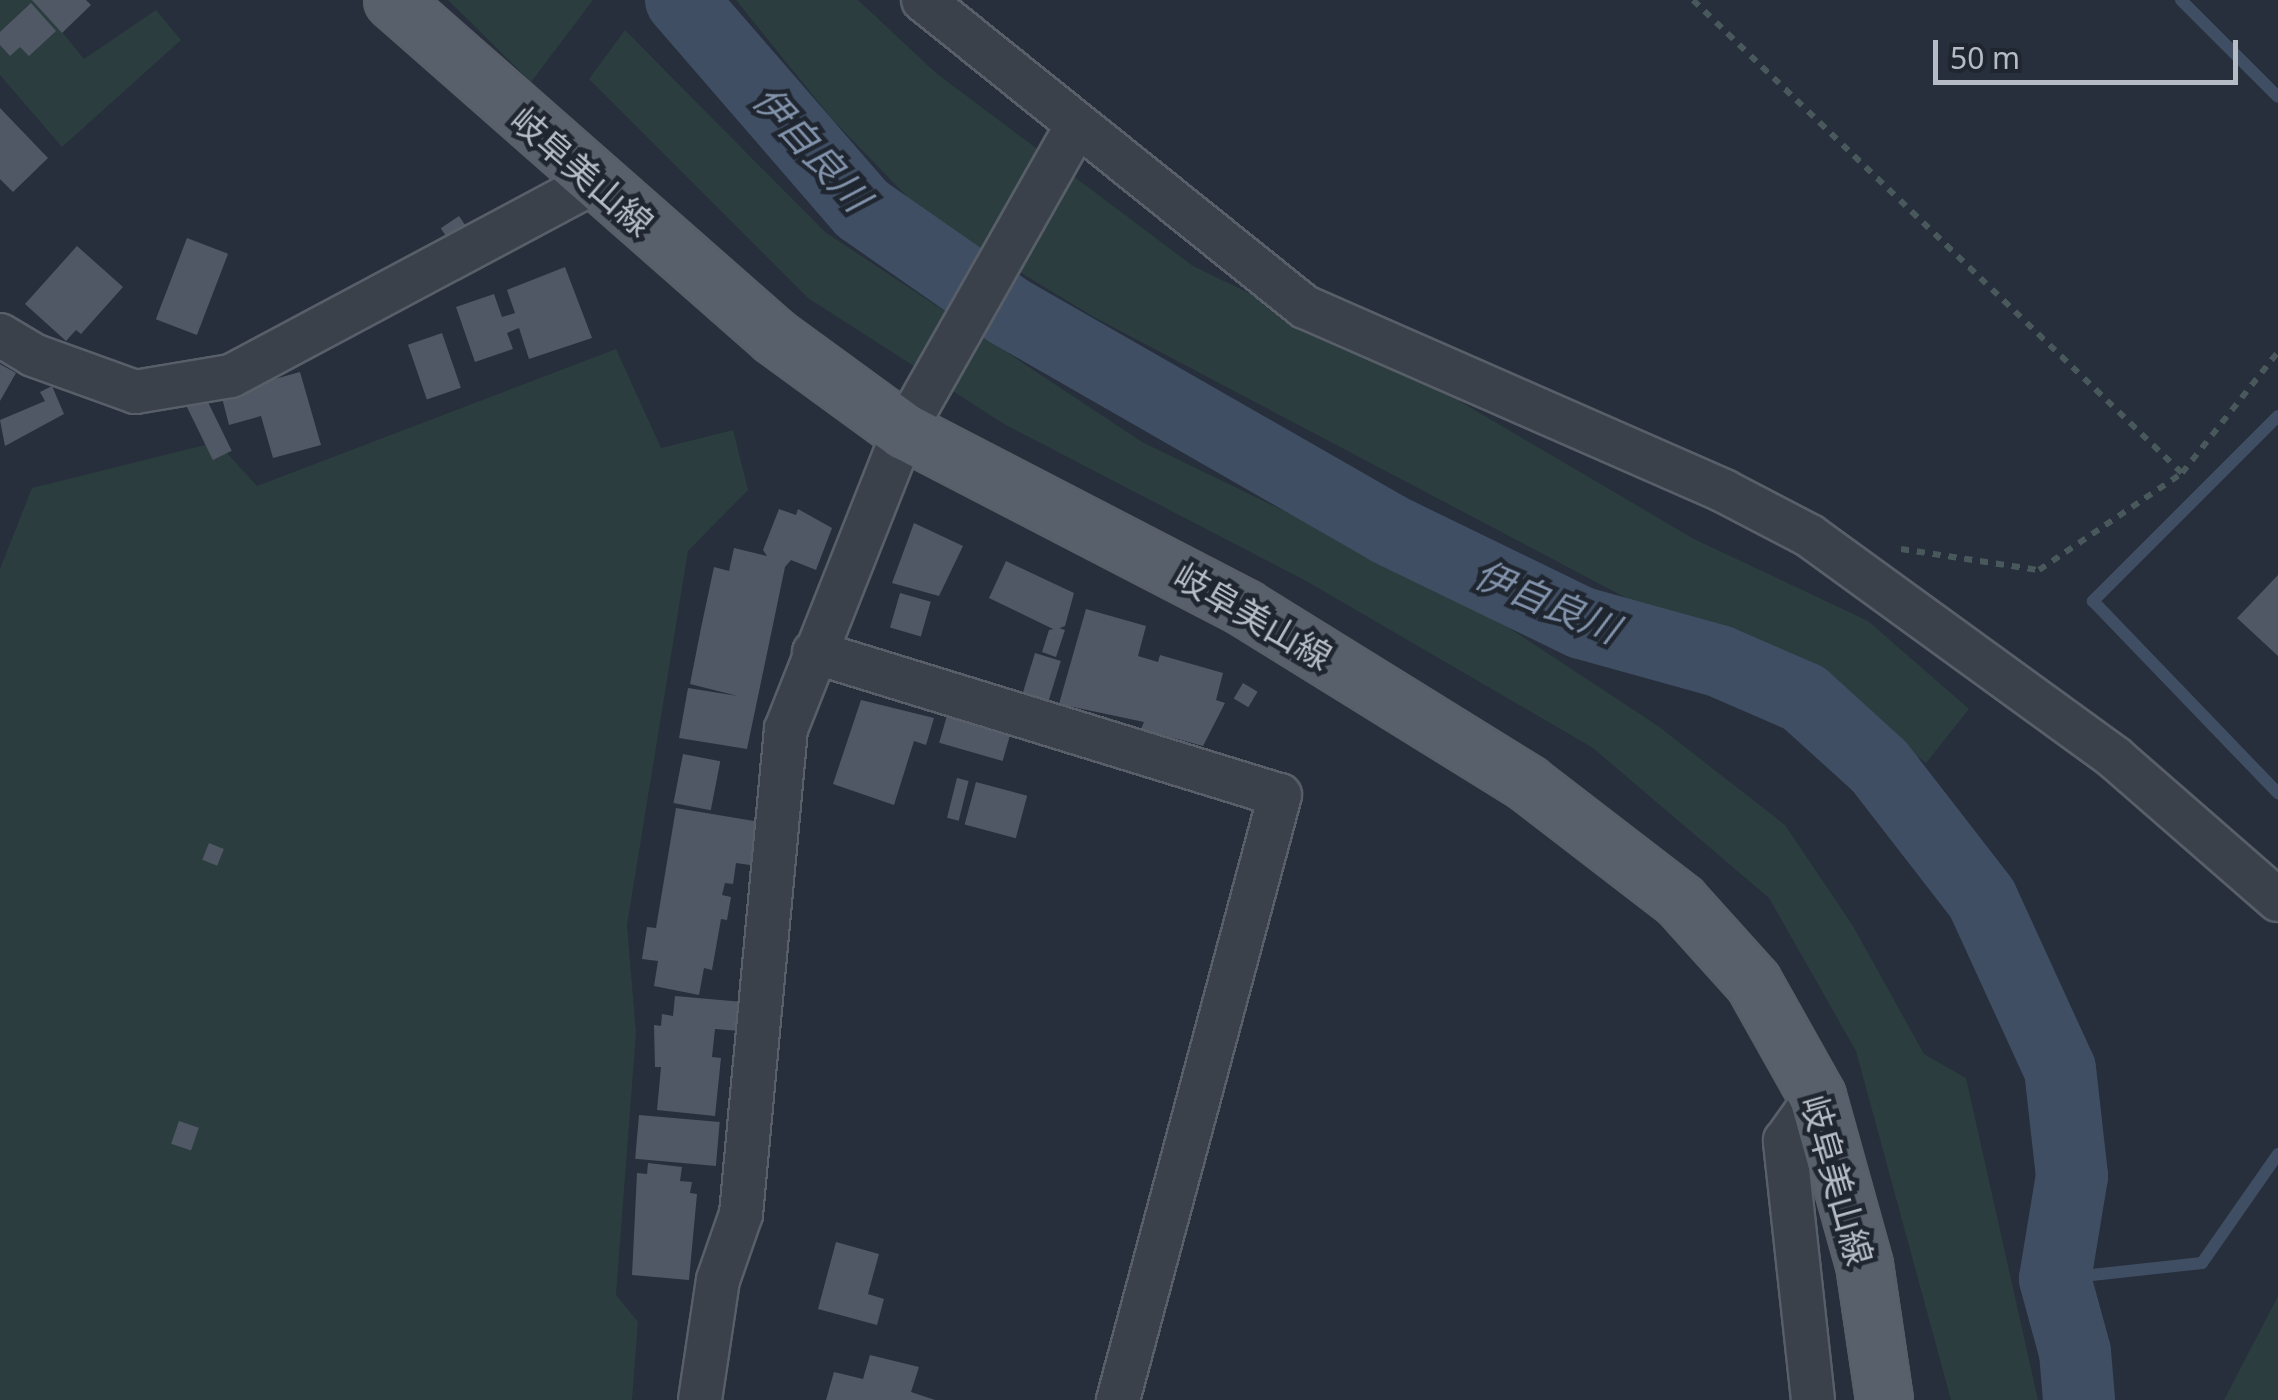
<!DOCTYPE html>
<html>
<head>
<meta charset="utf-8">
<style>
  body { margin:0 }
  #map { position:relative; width:2278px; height:1400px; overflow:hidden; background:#262f3b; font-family:"Noto Sans","Noto Sans JP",sans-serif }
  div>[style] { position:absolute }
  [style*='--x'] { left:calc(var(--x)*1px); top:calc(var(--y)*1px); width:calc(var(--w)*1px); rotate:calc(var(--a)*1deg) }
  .green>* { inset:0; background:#2b3d3e }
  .stream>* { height:12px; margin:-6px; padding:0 6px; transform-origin:6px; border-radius:6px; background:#404e64 }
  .river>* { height:72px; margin:-36px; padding:0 36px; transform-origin:36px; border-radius:36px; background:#404e64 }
  .building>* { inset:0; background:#505865; transform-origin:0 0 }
  .path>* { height:6px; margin-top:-3px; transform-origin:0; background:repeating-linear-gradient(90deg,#48585b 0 8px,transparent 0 16px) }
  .roads { filter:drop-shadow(2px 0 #585f69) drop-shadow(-2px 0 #585f69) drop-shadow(0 2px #585f69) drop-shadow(0 -2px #585f69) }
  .minor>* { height:42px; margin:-21px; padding:0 21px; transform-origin:21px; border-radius:21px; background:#3a414b }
  .major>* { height:55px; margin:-27.5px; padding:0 27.5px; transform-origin:27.5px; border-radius:27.5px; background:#58606b }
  span { translate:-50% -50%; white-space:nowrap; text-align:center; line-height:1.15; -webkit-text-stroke:9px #1f2630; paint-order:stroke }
  .street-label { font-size:35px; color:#b6bcc6 }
  .water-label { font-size:38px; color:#8192aa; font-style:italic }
  .scale { position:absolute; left:1933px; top:40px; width:305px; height:45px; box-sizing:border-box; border:5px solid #b6bcc6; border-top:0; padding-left:12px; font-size:30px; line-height:35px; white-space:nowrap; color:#b6bcc6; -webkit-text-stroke:8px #1f2630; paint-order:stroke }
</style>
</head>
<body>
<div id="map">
  <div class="green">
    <div style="clip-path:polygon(0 0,36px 0,84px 59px,156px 10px,181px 40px,62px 147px,0 75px)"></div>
    <div style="clip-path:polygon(448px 0,593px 0,531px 82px)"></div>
    <div style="clip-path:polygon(736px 0,858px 0,936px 73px,1193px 266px,1400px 366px,1694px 539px,1868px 621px,1969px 709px,1926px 763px,1802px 674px,1653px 612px,1092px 316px,924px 214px,832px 119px)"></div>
    <div style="clip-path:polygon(625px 30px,825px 232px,1142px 442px,1462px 597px,1658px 726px,1785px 825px,1853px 926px,1924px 1054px,1966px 1078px,2038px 1400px,1951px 1400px,1856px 1051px,1769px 898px,1593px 748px,1308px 582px,1004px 424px,808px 298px,589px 79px)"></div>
    <div style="clip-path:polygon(616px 349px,661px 448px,733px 430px,748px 490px,688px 551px,627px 925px,636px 1033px,616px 1295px,638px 1322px,632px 1400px,0 1400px,0 569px,32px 488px,217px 442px,257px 486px)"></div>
    <div style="clip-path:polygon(2278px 1296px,2278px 1400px,2224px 1400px)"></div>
  </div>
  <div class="stream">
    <div style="--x:2181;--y:0;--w:137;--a:45"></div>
    <div style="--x:2278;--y:416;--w:262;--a:135"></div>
    <div style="--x:2093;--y:601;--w:267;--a:46.1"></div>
    <div style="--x:2055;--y:1279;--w:148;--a:-6.2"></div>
    <div style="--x:2202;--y:1263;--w:133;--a:-55.1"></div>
  </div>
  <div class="river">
    <div style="--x:681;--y:0;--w:276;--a:49.1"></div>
    <div style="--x:862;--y:209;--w:178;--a:34.9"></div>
    <div style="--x:1008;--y:311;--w:438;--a:29.8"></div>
    <div style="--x:1388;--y:529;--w:216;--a:25.9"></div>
    <div style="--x:1582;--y:623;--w:142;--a:15.5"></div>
    <div style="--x:1719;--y:661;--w:93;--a:23.5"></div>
    <div style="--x:1804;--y:698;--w:101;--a:42.2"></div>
    <div style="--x:1879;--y:766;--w:168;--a:52.2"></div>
    <div style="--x:1982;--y:899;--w:187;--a:65.4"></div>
    <div style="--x:2060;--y:1069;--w:108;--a:83.6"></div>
    <div style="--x:2072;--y:1176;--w:104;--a:99.4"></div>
    <div style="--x:2055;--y:1279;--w:76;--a:74.7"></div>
    <div style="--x:2075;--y:1352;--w:48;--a:85.2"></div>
  </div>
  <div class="building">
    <div style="clip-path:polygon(32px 0,86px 0,91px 5px,62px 33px)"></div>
    <div style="clip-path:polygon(31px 3px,56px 31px,29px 56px,20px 47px,10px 56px,0 45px,0 32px)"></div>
    <div style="clip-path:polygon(0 108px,48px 158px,13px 192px,0 179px)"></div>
    <div style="left:459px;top:216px;width:14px;height:22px;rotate:56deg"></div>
    <div style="left:187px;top:238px;width:44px;height:87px;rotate:21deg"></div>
    <div style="clip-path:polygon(77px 246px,123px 287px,81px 334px,76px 330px,66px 341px,25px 304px)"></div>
    <div style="clip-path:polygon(565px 267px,592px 338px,529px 359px,519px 328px,507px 333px,513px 349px,475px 362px,456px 307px,494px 294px,502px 317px,515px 313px,507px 290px)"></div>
    <div style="left:442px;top:333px;width:58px;height:36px;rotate:71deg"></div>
    <div style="clip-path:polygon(0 364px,16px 373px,0 401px)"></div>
    <div style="clip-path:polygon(300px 372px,321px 445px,273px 458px,261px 416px,229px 425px,221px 394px)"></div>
    <div style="clip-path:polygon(52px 386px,64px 414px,5px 446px,0 420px,45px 401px,40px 392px)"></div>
    <div style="left:205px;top:396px;width:61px;height:21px;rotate:64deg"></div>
    <div style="clip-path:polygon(779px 509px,796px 515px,798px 509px,832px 528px,816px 570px,791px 560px,785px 567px,747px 749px,679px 738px,688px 688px,738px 696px,690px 684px,701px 628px,714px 567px,729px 571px,734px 548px,767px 556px,763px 550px)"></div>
    <div style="clip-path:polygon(914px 523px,963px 546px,939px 596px,892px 583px)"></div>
    <div style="clip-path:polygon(1006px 561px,1074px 593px,1065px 626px,1055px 630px,989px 598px)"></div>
    <div style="clip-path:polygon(2278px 575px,2278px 656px,2237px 618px)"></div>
    <div style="left:900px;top:593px;width:32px;height:36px;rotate:16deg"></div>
    <div style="clip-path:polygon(1086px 609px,1146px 626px,1138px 656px,1158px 662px,1160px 655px,1223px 673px,1216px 700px,1225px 703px,1203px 746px,1141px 729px,1144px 722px,1059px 704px)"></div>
    <div style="clip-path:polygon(1059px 628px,1065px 630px,1056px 657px,1042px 652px,1049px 630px)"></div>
    <div style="left:1035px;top:653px;width:27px;height:45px;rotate:17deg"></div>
    <div style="left:1243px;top:683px;width:17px;height:18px;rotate:31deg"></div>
    <div style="clip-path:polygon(861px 700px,934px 718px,926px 745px,914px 741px,894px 805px,833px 784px)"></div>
    <div style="left:948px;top:712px;width:66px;height:32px;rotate:16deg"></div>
    <div style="left:683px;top:754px;width:38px;height:50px;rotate:11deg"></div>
    <div style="left:957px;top:778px;width:12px;height:41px;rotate:14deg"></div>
    <div style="left:976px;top:782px;width:53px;height:44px;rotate:15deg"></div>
    <div style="clip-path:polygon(676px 808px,754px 821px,757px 827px,750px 865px,736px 863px,733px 884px,725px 883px,722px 895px,731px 897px,727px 920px,721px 919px,712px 970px,704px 968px,699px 995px,654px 986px,658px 961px,642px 959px,647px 927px,656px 928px)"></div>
    <div style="left:209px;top:843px;width:16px;height:18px;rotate:22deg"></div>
    <div style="clip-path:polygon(675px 996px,743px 1002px,740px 1031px,715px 1029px,712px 1057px,721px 1058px,715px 1116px,657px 1110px,661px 1067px,655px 1067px,654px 1025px,661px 1026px,662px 1014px,673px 1016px)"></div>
    <div style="left:639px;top:1115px;width:81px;height:44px;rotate:5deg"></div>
    <div style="left:179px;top:1121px;width:21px;height:24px;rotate:19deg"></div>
    <div style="clip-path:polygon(648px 1163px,682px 1167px,680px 1181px,692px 1182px,690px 1193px,697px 1194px,689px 1280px,632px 1275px,637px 1173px,647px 1174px)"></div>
    <div style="clip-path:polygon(836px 1242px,879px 1254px,868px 1294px,884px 1299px,877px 1325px,818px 1309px)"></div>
    <div style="clip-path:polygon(870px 1355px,919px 1367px,911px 1392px,935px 1400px,826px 1400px,834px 1372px,863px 1379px)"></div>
  </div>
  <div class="path">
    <div style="--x:1693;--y:0;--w:680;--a:44.05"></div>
    <div style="--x:1901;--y:549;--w:140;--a:8.7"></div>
    <div style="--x:2039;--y:570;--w:173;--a:-34.1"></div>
    <div style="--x:2182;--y:473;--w:154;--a:-51.6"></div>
  </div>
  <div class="roads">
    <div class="minor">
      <div style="--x:923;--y:0;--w:490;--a:38.8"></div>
      <div style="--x:1305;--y:307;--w:458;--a:23.7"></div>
      <div style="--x:1724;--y:491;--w:97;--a:27.6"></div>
      <div style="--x:1810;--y:536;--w:377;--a:36"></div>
      <div style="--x:2115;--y:758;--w:216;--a:41.1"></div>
      <div style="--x:0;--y:335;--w:39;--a:31"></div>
      <div style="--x:33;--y:355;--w:109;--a:19.9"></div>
      <div style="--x:135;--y:392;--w:97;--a:-9.5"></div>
      <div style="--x:231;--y:376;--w:410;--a:-28.1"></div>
      <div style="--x:814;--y:652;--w:487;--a:17.1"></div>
      <div style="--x:1280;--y:795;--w:626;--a:104.99"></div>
      <div style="--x:700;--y:1400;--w:121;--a:-81.5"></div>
      <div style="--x:718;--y:1280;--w:70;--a:-70.8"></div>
      <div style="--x:741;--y:1214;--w:487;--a:-84.7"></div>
      <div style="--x:786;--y:729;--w:321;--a:-68.4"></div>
      <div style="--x:904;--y:431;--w:349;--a:-60.5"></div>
      <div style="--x:1813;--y:1400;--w:261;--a:-96.2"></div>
      <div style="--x:1785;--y:1141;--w:55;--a:-54.6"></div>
    </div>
    <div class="major">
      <div style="--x:392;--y:0;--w:510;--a:41.34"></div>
      <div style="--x:775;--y:337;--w:160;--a:36.1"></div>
      <div style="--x:904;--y:431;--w:384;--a:27.4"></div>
      <div style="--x:1245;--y:608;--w:332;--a:31.8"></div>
      <div style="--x:1527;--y:783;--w:193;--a:37.6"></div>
      <div style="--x:1680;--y:901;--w:109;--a:48"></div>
      <div style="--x:1753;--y:982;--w:131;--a:60.7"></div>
      <div style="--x:1817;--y:1096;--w:174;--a:74.4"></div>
      <div style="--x:1864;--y:1264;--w:137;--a:81.6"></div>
    </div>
  </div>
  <div class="street-label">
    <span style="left:582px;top:171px;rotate:41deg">岐阜美山線</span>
    <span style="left:1253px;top:616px;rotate:30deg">岐阜美山線</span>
    <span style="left:1837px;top:1180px;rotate:74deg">岐阜美山線</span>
  </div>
  <div class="water-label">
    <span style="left:812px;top:148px;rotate:48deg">伊自良川</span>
    <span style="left:1547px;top:601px;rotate:23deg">伊自良川</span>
  </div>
  <div class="scale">50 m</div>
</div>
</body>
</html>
